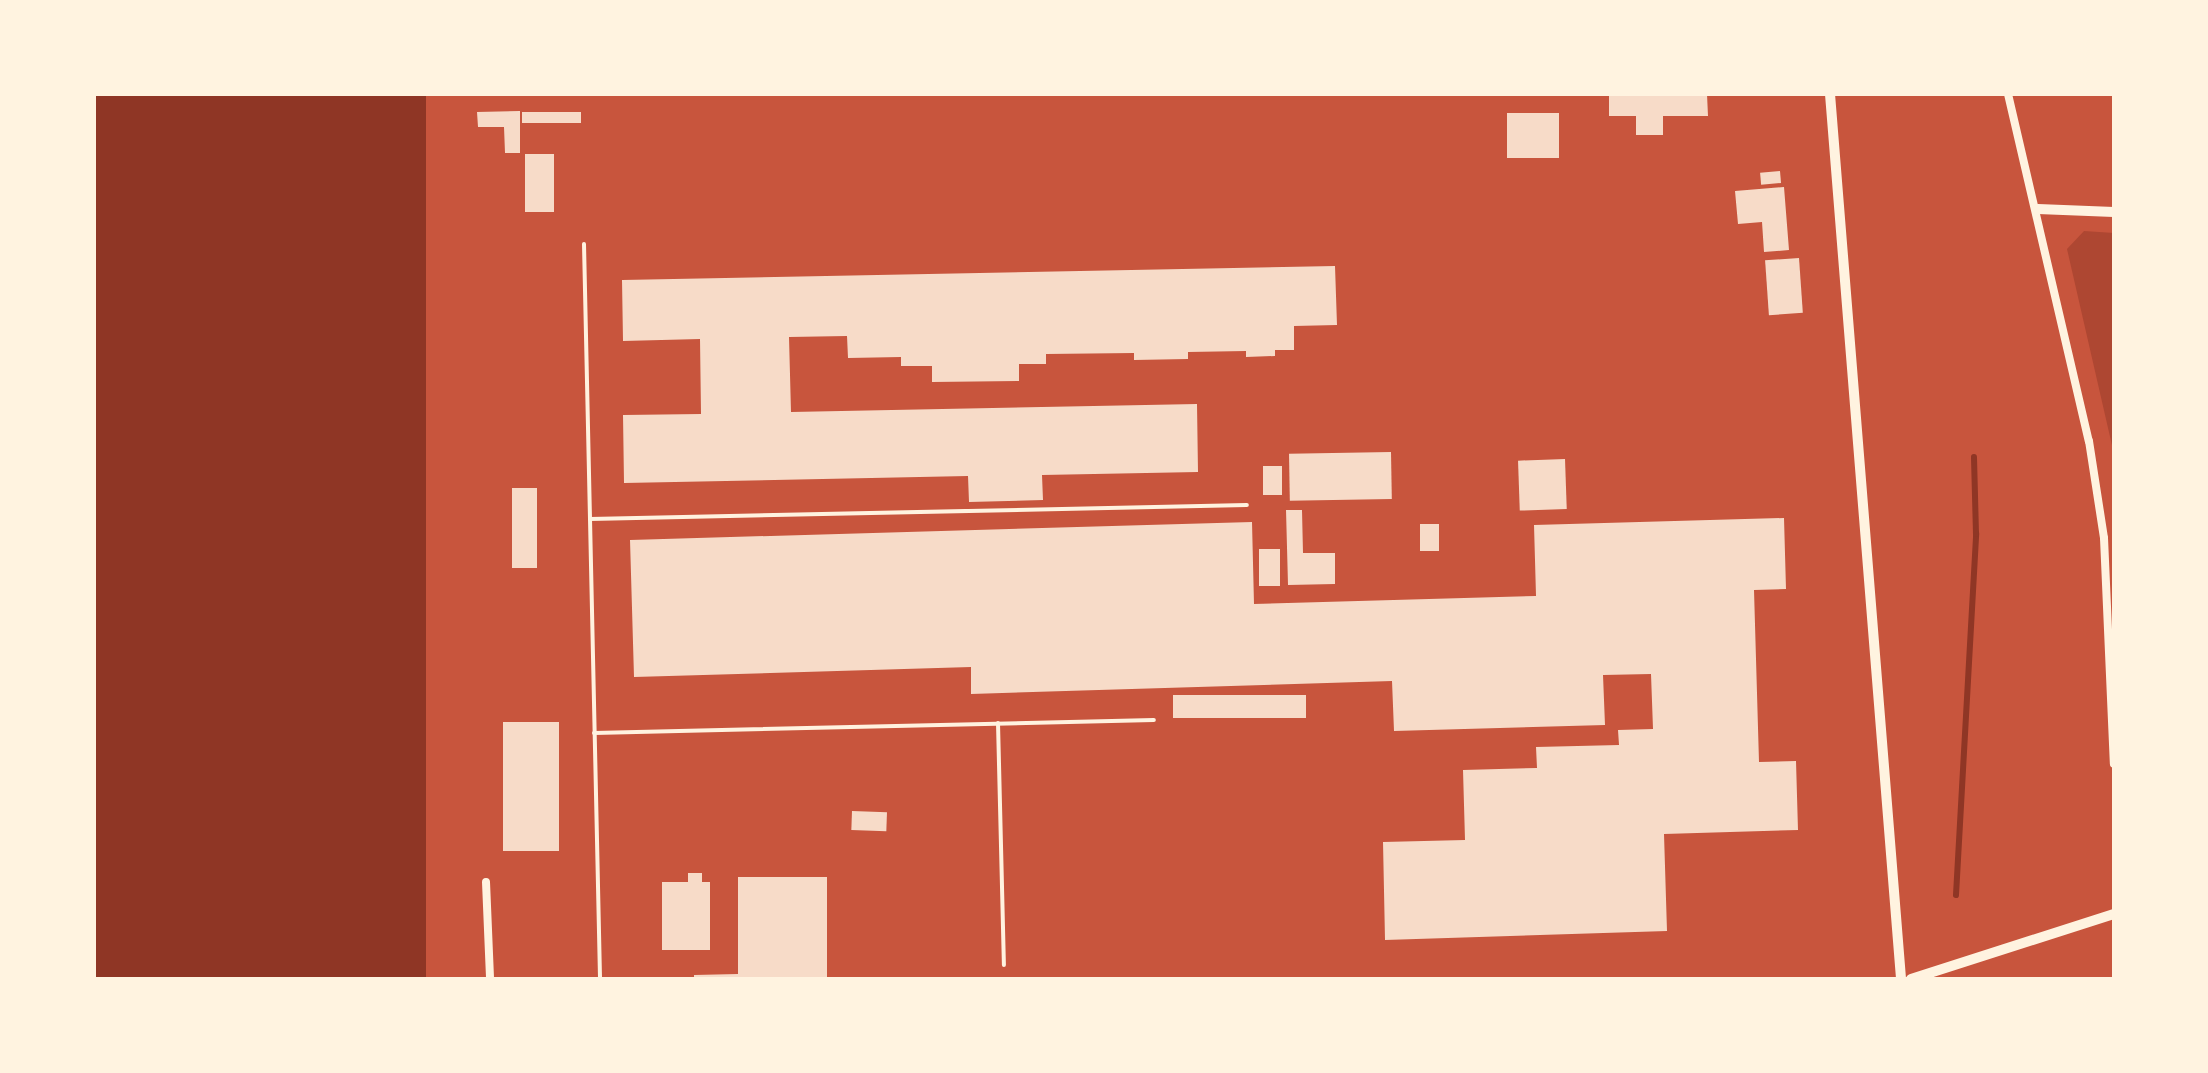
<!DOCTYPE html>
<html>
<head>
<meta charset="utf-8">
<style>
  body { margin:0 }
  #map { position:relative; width:2208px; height:1073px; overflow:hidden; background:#c8553d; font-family:"Open Sans",sans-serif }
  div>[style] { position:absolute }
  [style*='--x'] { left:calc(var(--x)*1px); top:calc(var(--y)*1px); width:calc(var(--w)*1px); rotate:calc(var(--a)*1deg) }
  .green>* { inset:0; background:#ae4732 }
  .water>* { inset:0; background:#8f3625; transform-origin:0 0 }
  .stream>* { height:6px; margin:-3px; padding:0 3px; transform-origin:3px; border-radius:3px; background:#8f3625 }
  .building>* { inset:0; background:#f7dbc8; transform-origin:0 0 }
  .service>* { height:4px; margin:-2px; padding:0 2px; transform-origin:2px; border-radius:2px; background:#fff3e0 }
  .minor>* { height:8px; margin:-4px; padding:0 4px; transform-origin:4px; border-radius:4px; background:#fff3e0 }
  .tertiary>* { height:10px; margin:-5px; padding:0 5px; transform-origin:5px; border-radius:5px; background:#fff3e0 }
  span { translate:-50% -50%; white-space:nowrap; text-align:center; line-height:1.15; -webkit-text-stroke:7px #fff3e0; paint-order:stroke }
  .frame { position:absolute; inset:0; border:96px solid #fff3e0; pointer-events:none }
</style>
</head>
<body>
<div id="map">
  <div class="green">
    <div style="clip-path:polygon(2084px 231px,2114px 233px,2114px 454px,2067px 249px)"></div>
  </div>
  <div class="water">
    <div style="left:94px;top:94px;width:332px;height:885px"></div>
  </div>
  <div class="stream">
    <div style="--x:1956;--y:895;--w:362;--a:-86.8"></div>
    <div style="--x:1976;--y:534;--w:77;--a:-91.5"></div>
  </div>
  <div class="building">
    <div style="clip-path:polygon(1609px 94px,1707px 94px,1708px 116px,1663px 116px,1663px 135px,1636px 135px,1636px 116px,1609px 116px)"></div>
    <div style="clip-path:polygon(520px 111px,520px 153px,505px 153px,504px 127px,478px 127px,477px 112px)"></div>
    <div style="left:522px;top:112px;width:59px;height:11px"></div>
    <div style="left:1559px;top:113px;width:45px;height:52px;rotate:90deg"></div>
    <div style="left:525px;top:154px;width:29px;height:58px"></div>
    <div style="left:1780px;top:171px;width:12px;height:20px;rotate:85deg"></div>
    <div style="clip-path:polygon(1784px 187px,1789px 250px,1764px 252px,1762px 222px,1738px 224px,1735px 191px)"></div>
    <div style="left:1799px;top:258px;width:55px;height:34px;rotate:86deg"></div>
    <div style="clip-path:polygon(1335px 266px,1337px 325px,1294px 326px,1294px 350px,1275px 350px,1275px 356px,1246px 357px,1246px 351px,1188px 352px,1188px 359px,1134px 360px,1134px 353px,1046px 354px,1046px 364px,1019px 364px,1019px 381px,932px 382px,932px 366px,901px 366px,901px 357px,848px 358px,847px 336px,789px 337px,791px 412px,1197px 404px,1198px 472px,1042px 475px,1043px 500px,969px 502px,968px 476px,624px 483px,623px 415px,701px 414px,700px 339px,623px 341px,622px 280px)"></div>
    <div style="left:1391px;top:452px;width:47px;height:102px;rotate:89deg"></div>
    <div style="left:1565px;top:459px;width:50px;height:47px;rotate:88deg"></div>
    <div style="left:1263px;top:466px;width:19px;height:29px"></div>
    <div style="left:512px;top:488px;width:25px;height:80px"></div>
    <div style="clip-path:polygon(1286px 510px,1302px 510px,1303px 553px,1335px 553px,1335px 584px,1288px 585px)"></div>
    <div style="clip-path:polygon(1784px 518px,1786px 589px,1754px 590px,1759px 762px,1796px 761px,1798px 830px,1664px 834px,1667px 931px,1385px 940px,1383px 842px,1465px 840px,1463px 770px,1537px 768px,1536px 747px,1619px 745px,1618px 730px,1653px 729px,1651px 674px,1603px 675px,1605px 725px,1394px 731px,1392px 681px,971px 694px,971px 667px,634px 677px,630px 540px,1252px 522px,1254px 604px,1536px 596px,1534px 525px)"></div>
    <div style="left:1439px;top:524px;width:27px;height:19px;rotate:90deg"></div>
    <div style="left:1259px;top:549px;width:21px;height:37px"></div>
    <div style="left:1306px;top:695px;width:23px;height:133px;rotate:90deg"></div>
    <div style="left:559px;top:722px;width:129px;height:56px;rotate:90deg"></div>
    <div style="left:852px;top:811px;width:35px;height:19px;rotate:2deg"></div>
    <div style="clip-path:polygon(688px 873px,702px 873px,702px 882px,710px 882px,710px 950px,662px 950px,662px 882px,688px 882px)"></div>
    <div style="clip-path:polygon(738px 877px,827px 877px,827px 979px,694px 979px,694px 975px,738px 974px)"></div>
  </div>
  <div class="service">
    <div style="--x:584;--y:244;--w:735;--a:88.75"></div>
    <div style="--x:590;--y:519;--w:657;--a:-1.22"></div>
    <div style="--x:998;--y:723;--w:242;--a:88.6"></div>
    <div style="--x:594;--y:733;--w:560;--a:-1.33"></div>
  </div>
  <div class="minor">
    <div style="--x:2008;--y:94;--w:356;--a:76.9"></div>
    <div style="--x:2089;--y:441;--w:98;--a:81.2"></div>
    <div style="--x:2104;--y:538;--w:226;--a:87.5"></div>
    <div style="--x:486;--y:882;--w:97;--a:87.6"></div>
  </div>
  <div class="tertiary">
    <div style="--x:1830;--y:94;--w:888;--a:85.41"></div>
    <div style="--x:2038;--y:209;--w:76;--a:2.3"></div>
    <div style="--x:1911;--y:979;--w:213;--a:-17.8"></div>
  </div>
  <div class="frame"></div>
</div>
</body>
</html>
